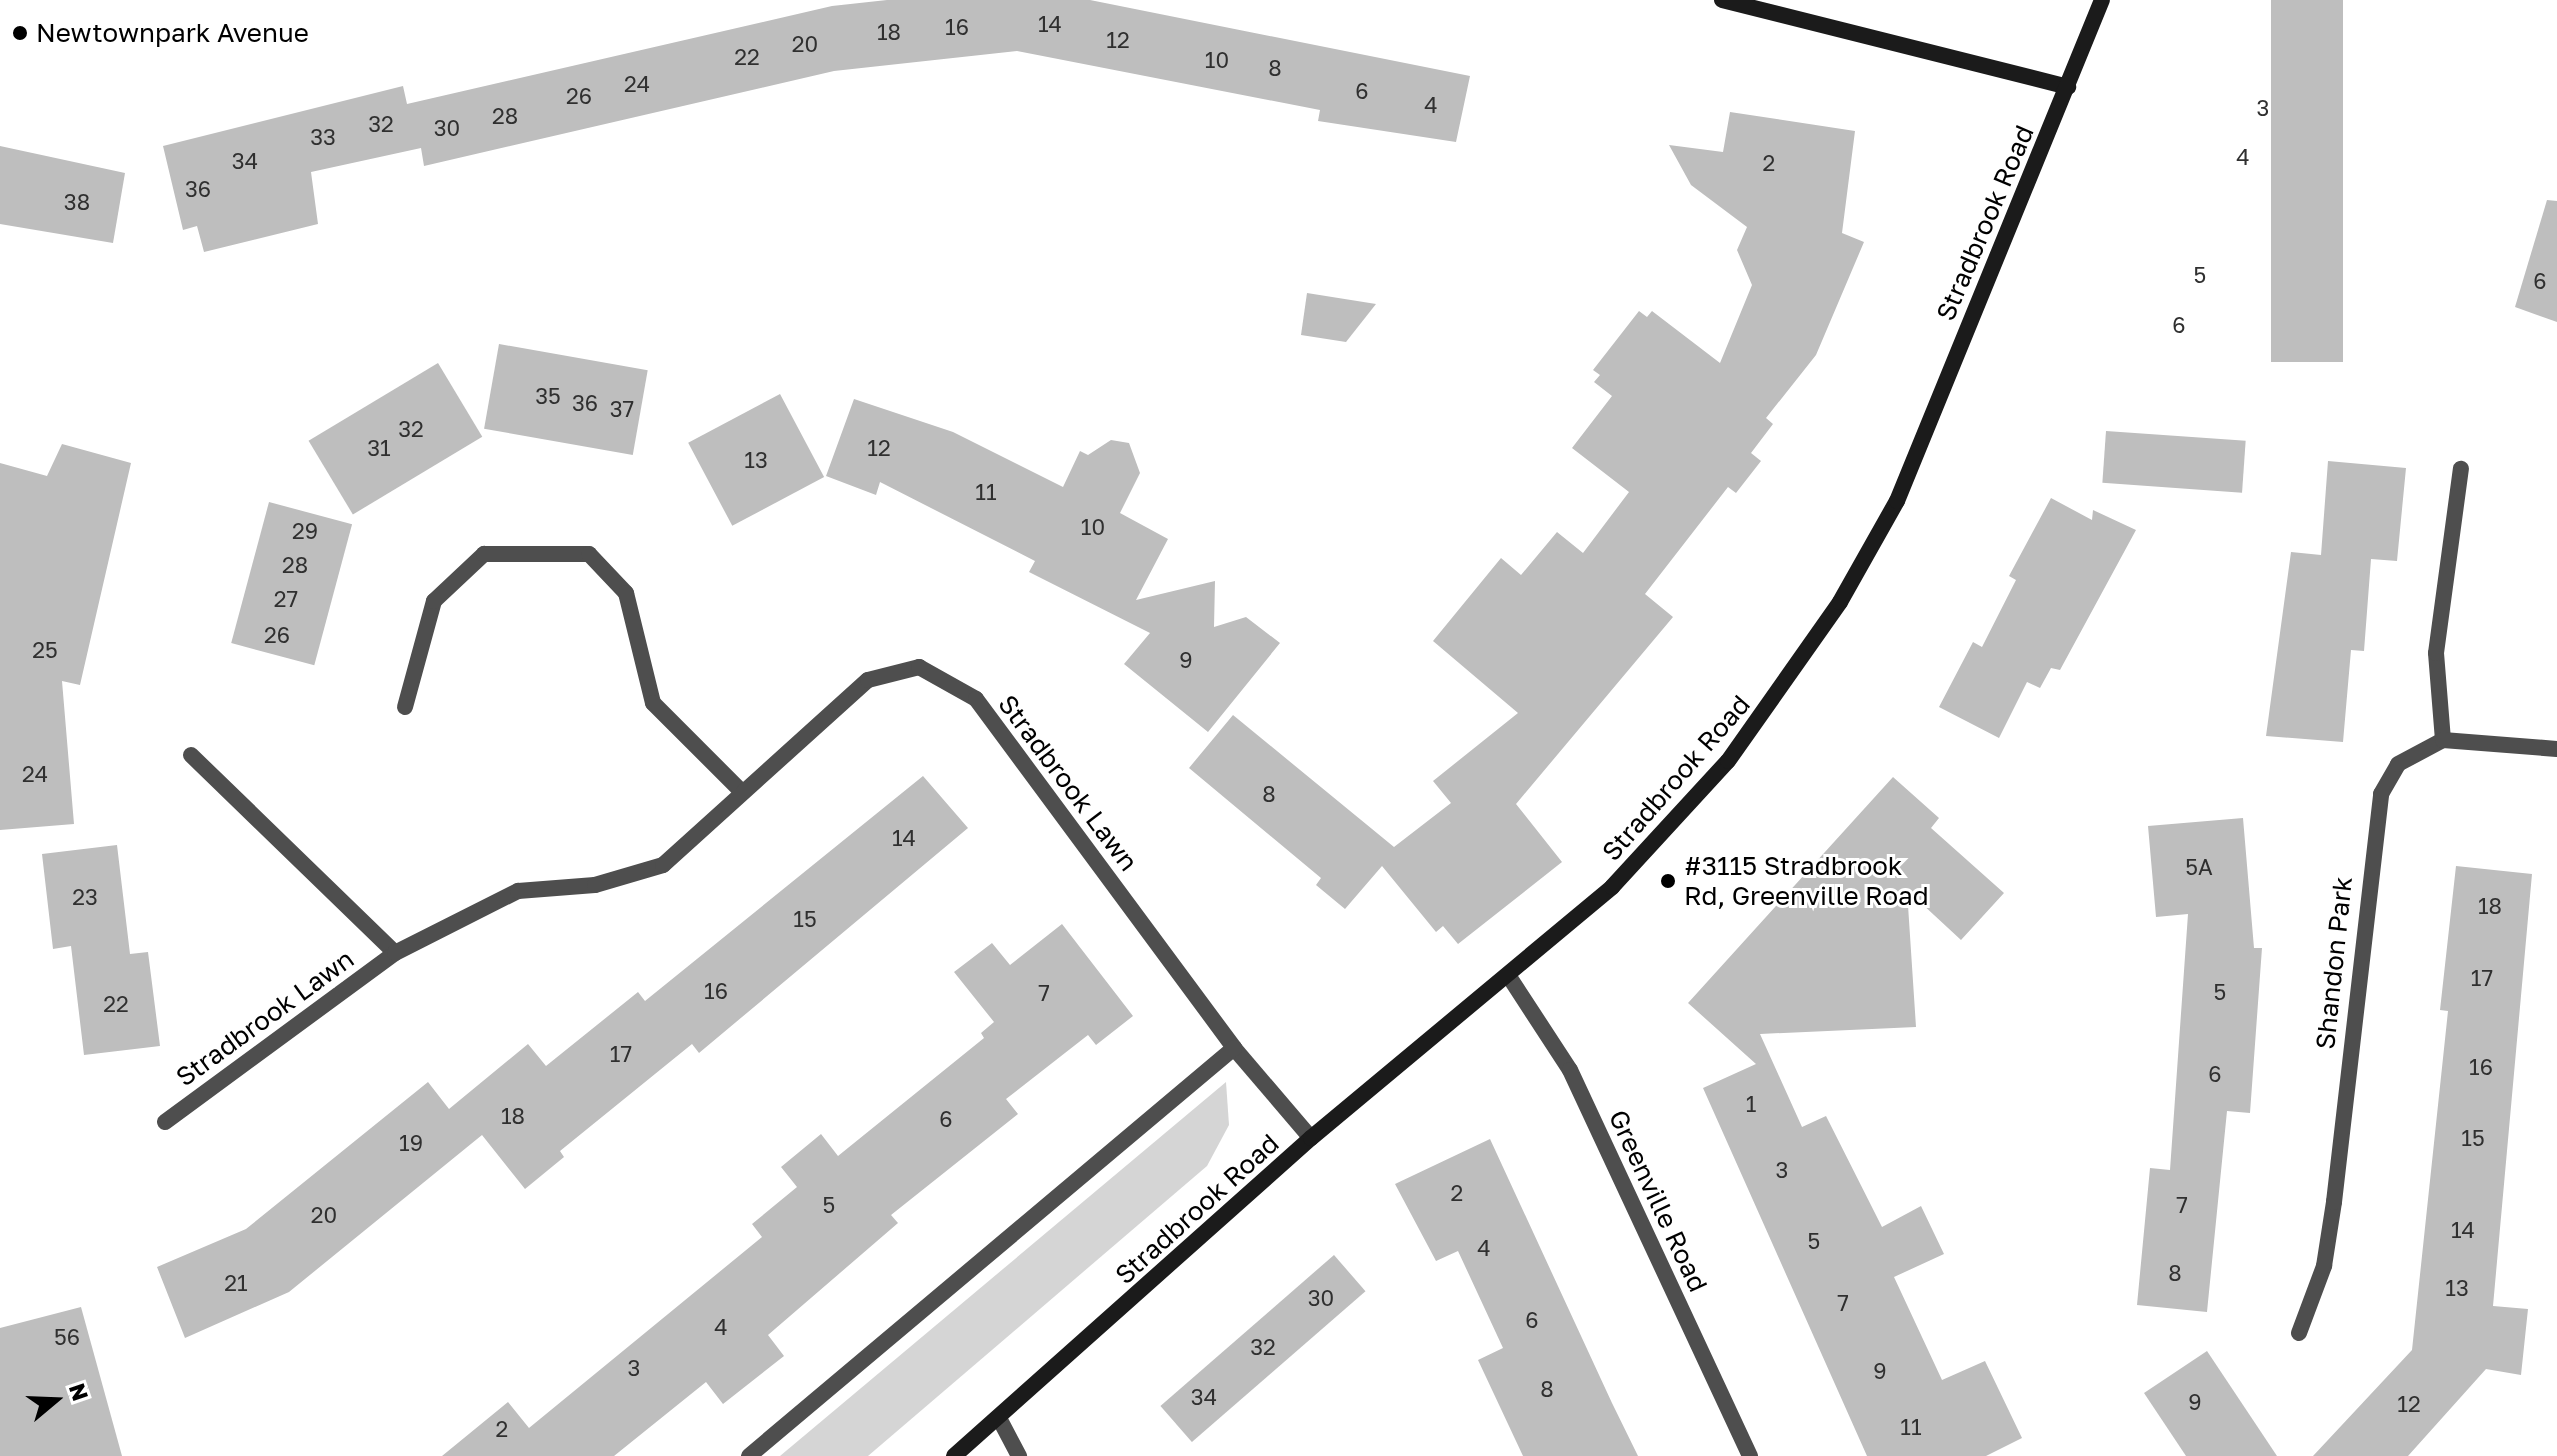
<!DOCTYPE html>
<html>
<head>
<meta charset="utf-8">
<style>
  body { margin:0 }
  #map { position:relative; width:2557px; height:1456px; overflow:hidden; background:#fff; font-family:"Golos Text",sans-serif }
  div>[style] { position:absolute }
  [style*='--x'] { left:calc(var(--x)*1px); top:calc(var(--y)*1px); width:calc(var(--w)*1px); rotate:calc(var(--a)*1deg) }
  .green>* { inset:0; background:#d5d5d5 }
  .building>* { inset:0; background:#bebebe; transform-origin:0 0 }
  .minor>* { height:16px; margin:-8px; padding:0 8px; transform-origin:8px; border-radius:8px; background:#4e4e4e }
  .secondary>* { height:16px; margin:-8px; padding:0 8px; transform-origin:8px; border-radius:8px; background:#1b1b1b }
  .dots>* { width:22px; height:22px; translate:-50% -50%; box-sizing:border-box; border:4px solid #fff; border-radius:50% }
  span { translate:-50% -50%; white-space:nowrap; text-align:center; line-height:1.15; -webkit-text-stroke:6px #fff; paint-order:stroke }
  .number-label { font-size:22px; color:#303030 }
  .number-label span { -webkit-text-stroke-width:0 }
  .poi-label { font-size:26px; color:#000 }
  .left { translate:0 -50%; text-align:left }
  .street-label { font-size:26px; color:#000 }
  .north { position:absolute; left:16px; top:1360px; width:80px; height:80px; -webkit-text-stroke:6px #fff; paint-order:stroke; rotate:71deg; font-size:22px; font-weight:700; line-height:32px; text-align:center; color:#000 }
  .north::after { content:''; display:block; margin:auto; width:28px; height:36px; background:#000; clip-path:polygon(50% 0,100% 100%,50% 72%,0 100%) }
</style>
</head>
<body>
<div id="map">
  <div class="green">
    <div style="clip-path:polygon(1226px 1082px,1229px 1125px,1207px 1166px,868px 1456px,780px 1456px)"></div>
  </div>
  <div class="building">
    <div style="clip-path:polygon(887px 0,1090px 0,1470px 76px,1456px 142px,1318px 121px,1320px 110px,1017px 51px,834px 71px,424px 166px,421px 148px,311px 172px,318px 224px,204px 252px,197px 226px,183px 230px,163px 146px,403px 86px,407px 104px,832px 6px)"></div>
    <div style="left:2271px;top:0;width:72px;height:362px"></div>
    <div style="clip-path:polygon(1730px 112px,1855px 131px,1842px 233px,1864px 242px,1816px 355px,1766px 418px,1773px 424px,1751px 453px,1761px 461px,1736px 493px,1728px 487px,1645px 594px,1673px 617px,1516px 804px,1562px 862px,1458px 944px,1443px 926px,1436px 932px,1382px 866px,1345px 909px,1316px 885px,1321px 878px,1189px 768px,1233px 715px,1394px 847px,1451px 803px,1433px 781px,1518px 713px,1433px 641px,1501px 558px,1521px 575px,1557px 532px,1583px 553px,1629px 492px,1572px 448px,1612px 396px,1594px 382px,1600px 375px,1593px 370px,1639px 311px,1647px 317px,1652px 311px,1720px 363px,1752px 285px,1737px 250px,1747px 227px,1691px 185px,1669px 145px,1723px 152px)"></div>
    <div style="clip-path:polygon(0 146px,125px 173px,113px 243px,0 224px)"></div>
    <div style="clip-path:polygon(2547px 200px,2557px 201px,2557px 322px,2515px 307px)"></div>
    <div style="clip-path:polygon(1307px 293px,1376px 304px,1346px 342px,1301px 335px)"></div>
    <div style="left:499px;top:344px;width:151px;height:86px;rotate:10deg"></div>
    <div style="left:438px;top:363px;width:86px;height:151px;rotate:59deg"></div>
    <div style="left:780px;top:394px;width:94px;height:104px;rotate:62deg"></div>
    <div style="clip-path:polygon(854px 399px,953px 432px,1063px 487px,1080px 451px,1088px 455px,1111px 440px,1129px 443px,1140px 473px,1120px 513px,1168px 539px,1136px 600px,1215px 581px,1214px 627px,1246px 617px,1280px 643px,1208px 732px,1124px 664px,1150px 633px,1029px 572px,1035px 561px,880px 482px,876px 495px,826px 476px)"></div>
    <div style="left:2106px;top:431px;width:140px;height:52px;rotate:4deg"></div>
    <div style="clip-path:polygon(62px 444px,131px 463px,80px 685px,62px 681px,74px 824px,0 830px,0 463px,47px 476px)"></div>
    <div style="clip-path:polygon(2328px 461px,2406px 468px,2397px 561px,2371px 559px,2364px 651px,2351px 650px,2343px 742px,2266px 736px,2291px 552px,2321px 555px)"></div>
    <div style="clip-path:polygon(2051px 498px,2092px 520px,2093px 510px,2136px 530px,2060px 670px,2051px 668px,2040px 688px,2027px 682px,1999px 738px,1939px 707px,1973px 642px,1982px 647px,2016px 580px,2009px 576px)"></div>
    <div style="left:269px;top:502px;width:86px;height:146px;rotate:15deg"></div>
    <div style="clip-path:polygon(923px 776px,968px 828px,699px 1053px,692px 1044px,560px 1151px,564px 1157px,525px 1189px,482px 1135px,289px 1292px,185px 1338px,157px 1267px,246px 1229px,428px 1082px,449px 1109px,528px 1044px,546px 1066px,638px 992px,645px 1001px)"></div>
    <div style="clip-path:polygon(1893px 777px,1939px 818px,1931px 828px,2004px 893px,1961px 940px,1907px 890px,1916px 1027px,1760px 1034px,1802px 1127px,1826px 1116px,1882px 1227px,1921px 1206px,1944px 1254px,1894px 1277px,1942px 1380px,1985px 1361px,2022px 1438px,1986px 1456px,1867px 1456px,1703px 1088px,1756px 1064px,1688px 1003px)"></div>
    <div style="clip-path:polygon(2243px 818px,2254px 948px,2262px 948px,2250px 1113px,2227px 1111px,2207px 1312px,2137px 1305px,2150px 1168px,2170px 1170px,2188px 914px,2156px 917px,2148px 826px)"></div>
    <div style="clip-path:polygon(117px 845px,130px 954px,148px 952px,160px 1046px,84px 1055px,71px 946px,53px 949px,42px 854px)"></div>
    <div style="clip-path:polygon(2456px 866px,2532px 874px,2493px 1306px,2528px 1309px,2521px 1375px,2486px 1369px,2408px 1456px,2313px 1456px,2412px 1350px,2448px 1011px,2440px 1010px)"></div>
    <div style="clip-path:polygon(1062px 924px,1133px 1016px,1096px 1045px,1088px 1035px,1006px 1099px,1018px 1114px,891px 1215px,898px 1223px,768px 1335px,784px 1356px,723px 1404px,706px 1382px,614px 1456px,442px 1456px,508px 1402px,529px 1428px,762px 1237px,752px 1224px,797px 1187px,781px 1167px,821px 1134px,838px 1156px,984px 1038px,981px 1033px,994px 1022px,954px 972px,992px 943px,1010px 965px)"></div>
    <div style="clip-path:polygon(1490px 1139px,1612px 1403px,1638px 1456px,1523px 1456px,1478px 1360px,1503px 1348px,1458px 1251px,1436px 1261px,1395px 1184px)"></div>
    <div style="left:1334px;top:1255px;width:48px;height:230px;rotate:49deg"></div>
    <div style="clip-path:polygon(81px 1307px,122px 1456px,0 1456px,0 1328px)"></div>
    <div style="clip-path:polygon(2207px 1351px,2277px 1456px,2186px 1456px,2144px 1393px)"></div>
  </div>
  <div class="minor">
    <div style="--x:405;--y:707;--w:110;--a:-74.7"></div>
    <div style="--x:434;--y:601;--w:69;--a:-43.2"></div>
    <div style="--x:484;--y:554;--w:105;--a:0"></div>
    <div style="--x:589;--y:554;--w:54;--a:46.5"></div>
    <div style="--x:626;--y:593;--w:113;--a:76.2"></div>
    <div style="--x:653;--y:703;--w:126;--a:45"></div>
    <div style="--x:2443;--y:740;--w:87;--a:-94.6"></div>
    <div style="--x:2436;--y:653;--w:186;--a:-82.3"></div>
    <div style="--x:191;--y:755;--w:284;--a:44.1"></div>
    <div style="--x:1508;--y:975;--w:113;--a:56.9"></div>
    <div style="--x:1570;--y:1070;--w:426;--a:65"></div>
    <div style="--x:165;--y:1122;--w:285;--a:-36.3"></div>
    <div style="--x:395;--y:953;--w:138;--a:-26.8"></div>
    <div style="--x:518;--y:891;--w:77;--a:-4.5"></div>
    <div style="--x:595;--y:885;--w:71;--a:-16.4"></div>
    <div style="--x:663;--y:865;--w:276;--a:-42.1"></div>
    <div style="--x:868;--y:680;--w:53;--a:-14.3"></div>
    <div style="--x:919;--y:667;--w:65;--a:29.3"></div>
    <div style="--x:976;--y:699;--w:434;--a:53.5"></div>
    <div style="--x:1234;--y:1048;--w:118;--a:49.5"></div>
    <div style="--x:2299;--y:1333;--w:72;--a:-69.5"></div>
    <div style="--x:2324;--y:1266;--w:65;--a:-81.1"></div>
    <div style="--x:2334;--y:1202;--w:411;--a:-83.4"></div>
    <div style="--x:2381;--y:794;--w:34;--a:-60"></div>
    <div style="--x:2398;--y:764;--w:51;--a:-28.1"></div>
    <div style="--x:2443;--y:740;--w:114;--a:4.5"></div>
    <div style="--x:1000;--y:1420;--w:41;--a:62.2"></div>
    <div style="--x:749;--y:1456;--w:634;--a:-40.07"></div>
  </div>
  <div class="secondary">
    <div style="--x:1722;--y:0;--w:357;--a:14.1"></div>
    <div style="--x:954;--y:1456;--w:478;--a:-41.7"></div>
    <div style="--x:1311;--y:1138;--w:392;--a:-39.8"></div>
    <div style="--x:1612;--y:887;--w:171;--a:-47.4"></div>
    <div style="--x:1728;--y:761;--w:194;--a:-54.8"></div>
    <div style="--x:1840;--y:602;--w:116;--a:-60.6"></div>
    <div style="--x:1897;--y:501;--w:541;--a:-67.75"></div>
  </div>
  <div class="dots">
    <div style="left:20px;top:33px;background:#000"></div>
    <div style="left:1668px;top:881px;background:#000"></div>
  </div>
  <div class="number-label">
    <span style="left:1050px;top:24px">14</span>
    <span style="left:957px;top:27px">16</span>
    <span style="left:889px;top:32px">18</span>
    <span style="left:1118px;top:40px">12</span>
    <span style="left:805px;top:44px">20</span>
    <span style="left:747px;top:57px">22</span>
    <span style="left:1217px;top:60px">10</span>
    <span style="left:1275px;top:68px">8</span>
    <span style="left:637px;top:84px">24</span>
    <span style="left:1362px;top:91px">6</span>
    <span style="left:579px;top:96px">26</span>
    <span style="left:1431px;top:105px">4</span>
    <span style="left:2263px;top:108px">3</span>
    <span style="left:505px;top:116px">28</span>
    <span style="left:381px;top:124px">32</span>
    <span style="left:447px;top:128px">30</span>
    <span style="left:323px;top:137px">33</span>
    <span style="left:2243px;top:157px">4</span>
    <span style="left:245px;top:161px">34</span>
    <span style="left:1769px;top:163px">2</span>
    <span style="left:198px;top:189px">36</span>
    <span style="left:77px;top:202px">38</span>
    <span style="left:2200px;top:275px">5</span>
    <span style="left:2540px;top:281px">6</span>
    <span style="left:2179px;top:325px">6</span>
    <span style="left:548px;top:396px">35</span>
    <span style="left:585px;top:403px">36</span>
    <span style="left:622px;top:409px">37</span>
    <span style="left:411px;top:429px">32</span>
    <span style="left:379px;top:448px">31</span>
    <span style="left:879px;top:448px">12</span>
    <span style="left:756px;top:460px">13</span>
    <span style="left:986px;top:492px">11</span>
    <span style="left:1093px;top:527px">10</span>
    <span style="left:305px;top:531px">29</span>
    <span style="left:295px;top:565px">28</span>
    <span style="left:286px;top:599px">27</span>
    <span style="left:277px;top:635px">26</span>
    <span style="left:45px;top:650px">25</span>
    <span style="left:1186px;top:660px">9</span>
    <span style="left:35px;top:774px">24</span>
    <span style="left:1269px;top:794px">8</span>
    <span style="left:904px;top:838px">14</span>
    <span style="left:2199px;top:867px">5A</span>
    <span style="left:85px;top:897px">23</span>
    <span style="left:2490px;top:906px">18</span>
    <span style="left:805px;top:919px">15</span>
    <span style="left:2482px;top:978px">17</span>
    <span style="left:716px;top:991px">16</span>
    <span style="left:2220px;top:992px">5</span>
    <span style="left:1044px;top:993px">7</span>
    <span style="left:116px;top:1004px">22</span>
    <span style="left:621px;top:1054px">17</span>
    <span style="left:2481px;top:1067px">16</span>
    <span style="left:2215px;top:1074px">6</span>
    <span style="left:1751px;top:1104px">1</span>
    <span style="left:513px;top:1116px">18</span>
    <span style="left:946px;top:1119px">6</span>
    <span style="left:2473px;top:1138px">15</span>
    <span style="left:411px;top:1143px">19</span>
    <span style="left:1782px;top:1170px">3</span>
    <span style="left:1457px;top:1193px">2</span>
    <span style="left:829px;top:1205px">5</span>
    <span style="left:2182px;top:1205px">7</span>
    <span style="left:324px;top:1215px">20</span>
    <span style="left:2463px;top:1230px">14</span>
    <span style="left:1814px;top:1241px">5</span>
    <span style="left:1484px;top:1248px">4</span>
    <span style="left:2175px;top:1273px">8</span>
    <span style="left:236px;top:1283px">21</span>
    <span style="left:2457px;top:1288px">13</span>
    <span style="left:1321px;top:1298px">30</span>
    <span style="left:1843px;top:1303px">7</span>
    <span style="left:1532px;top:1320px">6</span>
    <span style="left:721px;top:1327px">4</span>
    <span style="left:67px;top:1337px">56</span>
    <span style="left:1263px;top:1347px">32</span>
    <span style="left:634px;top:1368px">3</span>
    <span style="left:1880px;top:1371px">9</span>
    <span style="left:1547px;top:1389px">8</span>
    <span style="left:1204px;top:1397px">34</span>
    <span style="left:2195px;top:1402px">9</span>
    <span style="left:2409px;top:1404px">12</span>
    <span style="left:1911px;top:1427px">11</span>
    <span style="left:502px;top:1429px">2</span>
  </div>
  <div class="poi-label">
    <span class="left" style="left:36px;top:33px">Newtownpark Avenue</span>
    <span class="left" style="left:1684px;top:881px">#3115 Stradbrook<br>Rd, Greenville Road</span>
  </div>
  <div class="street-label">
    <span style="left:1985px;top:223px;rotate:-67deg">Stradbrook Road</span>
    <span style="left:1676px;top:778px;rotate:-49deg">Stradbrook Road</span>
    <span style="left:1068px;top:783px;rotate:53deg">Stradbrook Lawn</span>
    <span style="left:2334px;top:963px;rotate:-84deg">Shandon Park</span>
    <span style="left:265px;top:1018px;rotate:-36deg">Stradbrook Lawn</span>
    <span style="left:1658px;top:1201px;rotate:65deg">Greenville Road</span>
    <span style="left:1197px;top:1209px;rotate:-42deg">Stradbrook Road</span>
  </div>
  <div class="north">N</div>
</div>
</body>
</html>
